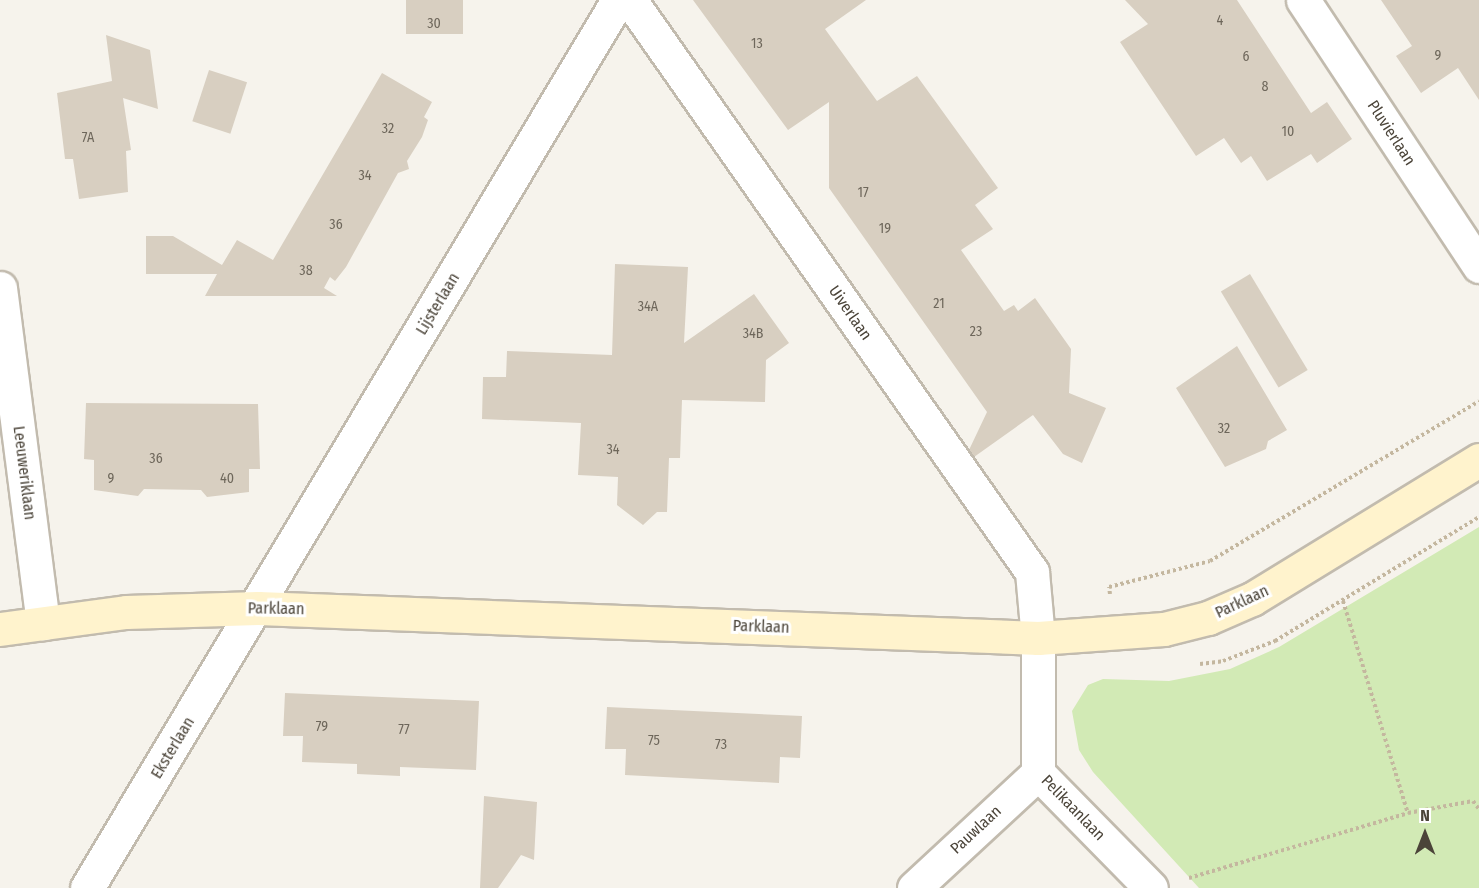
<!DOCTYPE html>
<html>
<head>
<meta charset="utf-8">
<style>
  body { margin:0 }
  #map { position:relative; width:1479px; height:888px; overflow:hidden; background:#f6f3ec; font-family:"Fira Sans Condensed",sans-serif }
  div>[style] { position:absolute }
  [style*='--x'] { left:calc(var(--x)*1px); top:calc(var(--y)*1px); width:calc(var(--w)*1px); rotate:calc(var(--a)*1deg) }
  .green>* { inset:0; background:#d2eab5 }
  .building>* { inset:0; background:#d8cfc1; transform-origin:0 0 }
  .path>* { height:4px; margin-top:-2px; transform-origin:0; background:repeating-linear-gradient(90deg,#c4b79f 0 3px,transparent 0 6px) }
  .roads { filter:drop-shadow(2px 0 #c2bbae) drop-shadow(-2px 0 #c2bbae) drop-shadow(0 2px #c2bbae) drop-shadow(0 -2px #c2bbae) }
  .street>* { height:33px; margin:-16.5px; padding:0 16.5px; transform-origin:16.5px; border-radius:16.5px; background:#fff }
  .secondary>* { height:33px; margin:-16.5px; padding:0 16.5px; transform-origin:16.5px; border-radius:16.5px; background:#fff3cd }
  span { translate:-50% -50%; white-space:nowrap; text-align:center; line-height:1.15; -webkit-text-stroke:6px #fff; paint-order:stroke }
  .number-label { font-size:14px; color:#6e675b }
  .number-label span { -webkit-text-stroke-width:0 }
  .street-label { font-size:16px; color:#4b4439 }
  .north { position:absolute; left:1395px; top:804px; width:60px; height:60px; -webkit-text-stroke:4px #fff; paint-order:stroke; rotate:0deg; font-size:16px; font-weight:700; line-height:24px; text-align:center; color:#4b4439 }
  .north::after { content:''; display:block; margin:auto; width:21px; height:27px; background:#4b4439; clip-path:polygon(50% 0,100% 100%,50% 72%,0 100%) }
</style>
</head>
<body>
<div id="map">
  <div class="green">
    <div style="clip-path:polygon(1479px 527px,1479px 888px,1199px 888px,1093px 772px,1079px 750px,1072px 711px,1088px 685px,1103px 679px,1169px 681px,1230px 669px,1279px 647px)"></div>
  </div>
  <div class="building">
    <div style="left:406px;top:0;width:57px;height:34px"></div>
    <div style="clip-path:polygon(693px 0,866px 0,825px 29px,877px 101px,917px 76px,998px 188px,975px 205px,993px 229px,961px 250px,1004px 311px,1014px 305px,1018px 311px,1035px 298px,1071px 349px,1069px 393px,1106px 408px,1082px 463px,1063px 454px,1033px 415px,974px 457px,969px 450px,987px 412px,829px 188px,829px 102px,788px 130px)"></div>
    <div style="clip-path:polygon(1125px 0,1237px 0,1311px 113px,1327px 102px,1352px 139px,1317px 163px,1311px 154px,1267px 181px,1251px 156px,1241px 163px,1224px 138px,1196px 156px,1120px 42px,1148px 24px)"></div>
    <div style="clip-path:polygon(1381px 0,1479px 0,1479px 100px,1458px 68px,1421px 93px,1396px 56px,1412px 46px)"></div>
    <div style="clip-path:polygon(106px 35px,150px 50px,158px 109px,123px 98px,131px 150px,126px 151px,128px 192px,79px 199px,73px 159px,65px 159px,57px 93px,112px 81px)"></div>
    <div style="left:209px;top:70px;width:40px;height:54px;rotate:18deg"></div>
    <div style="clip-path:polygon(382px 73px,432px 102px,424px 117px,428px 120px,422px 137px,407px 161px,409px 169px,398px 173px,346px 267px,335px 281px,330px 277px,324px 288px,337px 296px,205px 296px,217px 274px,146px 274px,146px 236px,173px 236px,222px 265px,237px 240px,273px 260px)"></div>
    <div style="clip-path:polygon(615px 264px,688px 267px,684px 343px,754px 294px,789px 343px,766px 360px,765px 402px,682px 400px,680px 458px,669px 458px,667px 512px,657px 512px,643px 525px,617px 505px,618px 477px,578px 475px,581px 423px,482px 419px,483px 377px,506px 377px,507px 351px,612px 355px)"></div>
    <div style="left:1250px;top:274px;width:112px;height:34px;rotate:59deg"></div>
    <div style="clip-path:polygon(1237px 346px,1287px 430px,1268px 441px,1266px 449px,1225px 467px,1176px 388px)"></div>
    <div style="clip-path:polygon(86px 403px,258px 404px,260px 469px,249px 469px,249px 492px,207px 497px,201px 490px,144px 489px,138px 496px,94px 490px,94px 460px,84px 459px)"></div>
    <div style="clip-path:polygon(285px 693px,479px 701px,476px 770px,400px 767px,400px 776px,357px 774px,357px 764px,302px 762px,303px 736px,283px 736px)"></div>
    <div style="clip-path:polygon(607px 707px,802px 716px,800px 758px,780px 757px,779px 783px,625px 775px,626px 749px,605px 749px)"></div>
    <div style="clip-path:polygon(484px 796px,537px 802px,534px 860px,521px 855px,498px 888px,480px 888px)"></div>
  </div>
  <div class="path">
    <div style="--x:1110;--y:594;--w:7;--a:-98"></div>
    <div style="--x:1109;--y:587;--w:104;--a:-14.4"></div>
    <div style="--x:1210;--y:561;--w:313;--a:-30.7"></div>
    <div style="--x:1343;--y:601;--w:222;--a:73"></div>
    <div style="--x:1200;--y:664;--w:23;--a:-7"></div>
    <div style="--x:1223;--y:661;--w:56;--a:-21"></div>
    <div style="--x:1275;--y:641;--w:239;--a:-31.3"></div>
    <div style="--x:1189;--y:878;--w:228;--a:-16.5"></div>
    <div style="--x:1408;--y:813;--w:66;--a:-10.5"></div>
    <div style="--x:1473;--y:801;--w:10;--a:53"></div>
  </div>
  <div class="roads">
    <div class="street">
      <div style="--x:630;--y:0;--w:699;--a:54.9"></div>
      <div style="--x:1032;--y:572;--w:66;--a:84.8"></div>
      <div style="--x:1038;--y:638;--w:135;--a:90"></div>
      <div style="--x:1038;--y:773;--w:161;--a:45.5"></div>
      <div style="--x:1303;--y:0;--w:319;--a:56.5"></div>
      <div style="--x:0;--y:288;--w:338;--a:82.7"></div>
      <div style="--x:87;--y:888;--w:1035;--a:-59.12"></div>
      <div style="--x:914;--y:888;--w:169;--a:-42.8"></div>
    </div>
    <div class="secondary">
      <div style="--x:0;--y:629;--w:127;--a:-7.7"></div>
      <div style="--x:126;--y:612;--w:132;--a:-1.7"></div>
      <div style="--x:258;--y:608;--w:781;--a:2.2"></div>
      <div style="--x:1038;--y:638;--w:126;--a:-4.1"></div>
      <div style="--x:1164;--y:629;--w:45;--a:-14"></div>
      <div style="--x:1208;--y:618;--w:48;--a:-23.4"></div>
      <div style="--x:1252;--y:599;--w:266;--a:-31.5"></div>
    </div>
  </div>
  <div class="number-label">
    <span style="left:1220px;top:21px">4</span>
    <span style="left:434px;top:24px">30</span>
    <span style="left:757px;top:44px">13</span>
    <span style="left:1438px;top:56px">9</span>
    <span style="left:1246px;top:57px">6</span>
    <span style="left:1265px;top:87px">8</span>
    <span style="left:388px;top:129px">32</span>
    <span style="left:1288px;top:132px">10</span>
    <span style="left:88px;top:138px">7A</span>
    <span style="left:365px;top:176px">34</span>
    <span style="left:863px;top:193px">17</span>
    <span style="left:336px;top:225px">36</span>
    <span style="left:885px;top:229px">19</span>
    <span style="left:306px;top:271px">38</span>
    <span style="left:939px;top:304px">21</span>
    <span style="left:648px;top:307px">34A</span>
    <span style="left:976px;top:332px">23</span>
    <span style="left:753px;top:334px">34B</span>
    <span style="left:1224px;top:429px">32</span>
    <span style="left:613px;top:450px">34</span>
    <span style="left:156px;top:459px">36</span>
    <span style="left:111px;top:479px">9</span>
    <span style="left:227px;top:479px">40</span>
    <span style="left:322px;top:727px">79</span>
    <span style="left:404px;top:730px">77</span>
    <span style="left:654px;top:741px">75</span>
    <span style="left:721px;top:745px">73</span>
  </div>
  <div class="street-label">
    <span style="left:1391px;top:133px;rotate:57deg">Pluvierlaan</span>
    <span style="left:438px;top:304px;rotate:-59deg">Lijsterlaan</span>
    <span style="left:850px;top:313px;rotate:55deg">Uiverlaan</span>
    <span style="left:24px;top:473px;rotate:83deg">Leeuweriklaan</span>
    <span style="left:1242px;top:602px;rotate:-25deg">Parklaan</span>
    <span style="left:276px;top:609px;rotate:1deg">Parklaan</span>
    <span style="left:761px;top:627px;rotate:2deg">Parklaan</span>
    <span style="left:173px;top:748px;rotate:-59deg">Eksterlaan</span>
    <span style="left:1073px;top:808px;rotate:46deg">Pelikaanlaan</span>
    <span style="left:976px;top:830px;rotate:-43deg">Pauwlaan</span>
  </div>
  <div class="north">N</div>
</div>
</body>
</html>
